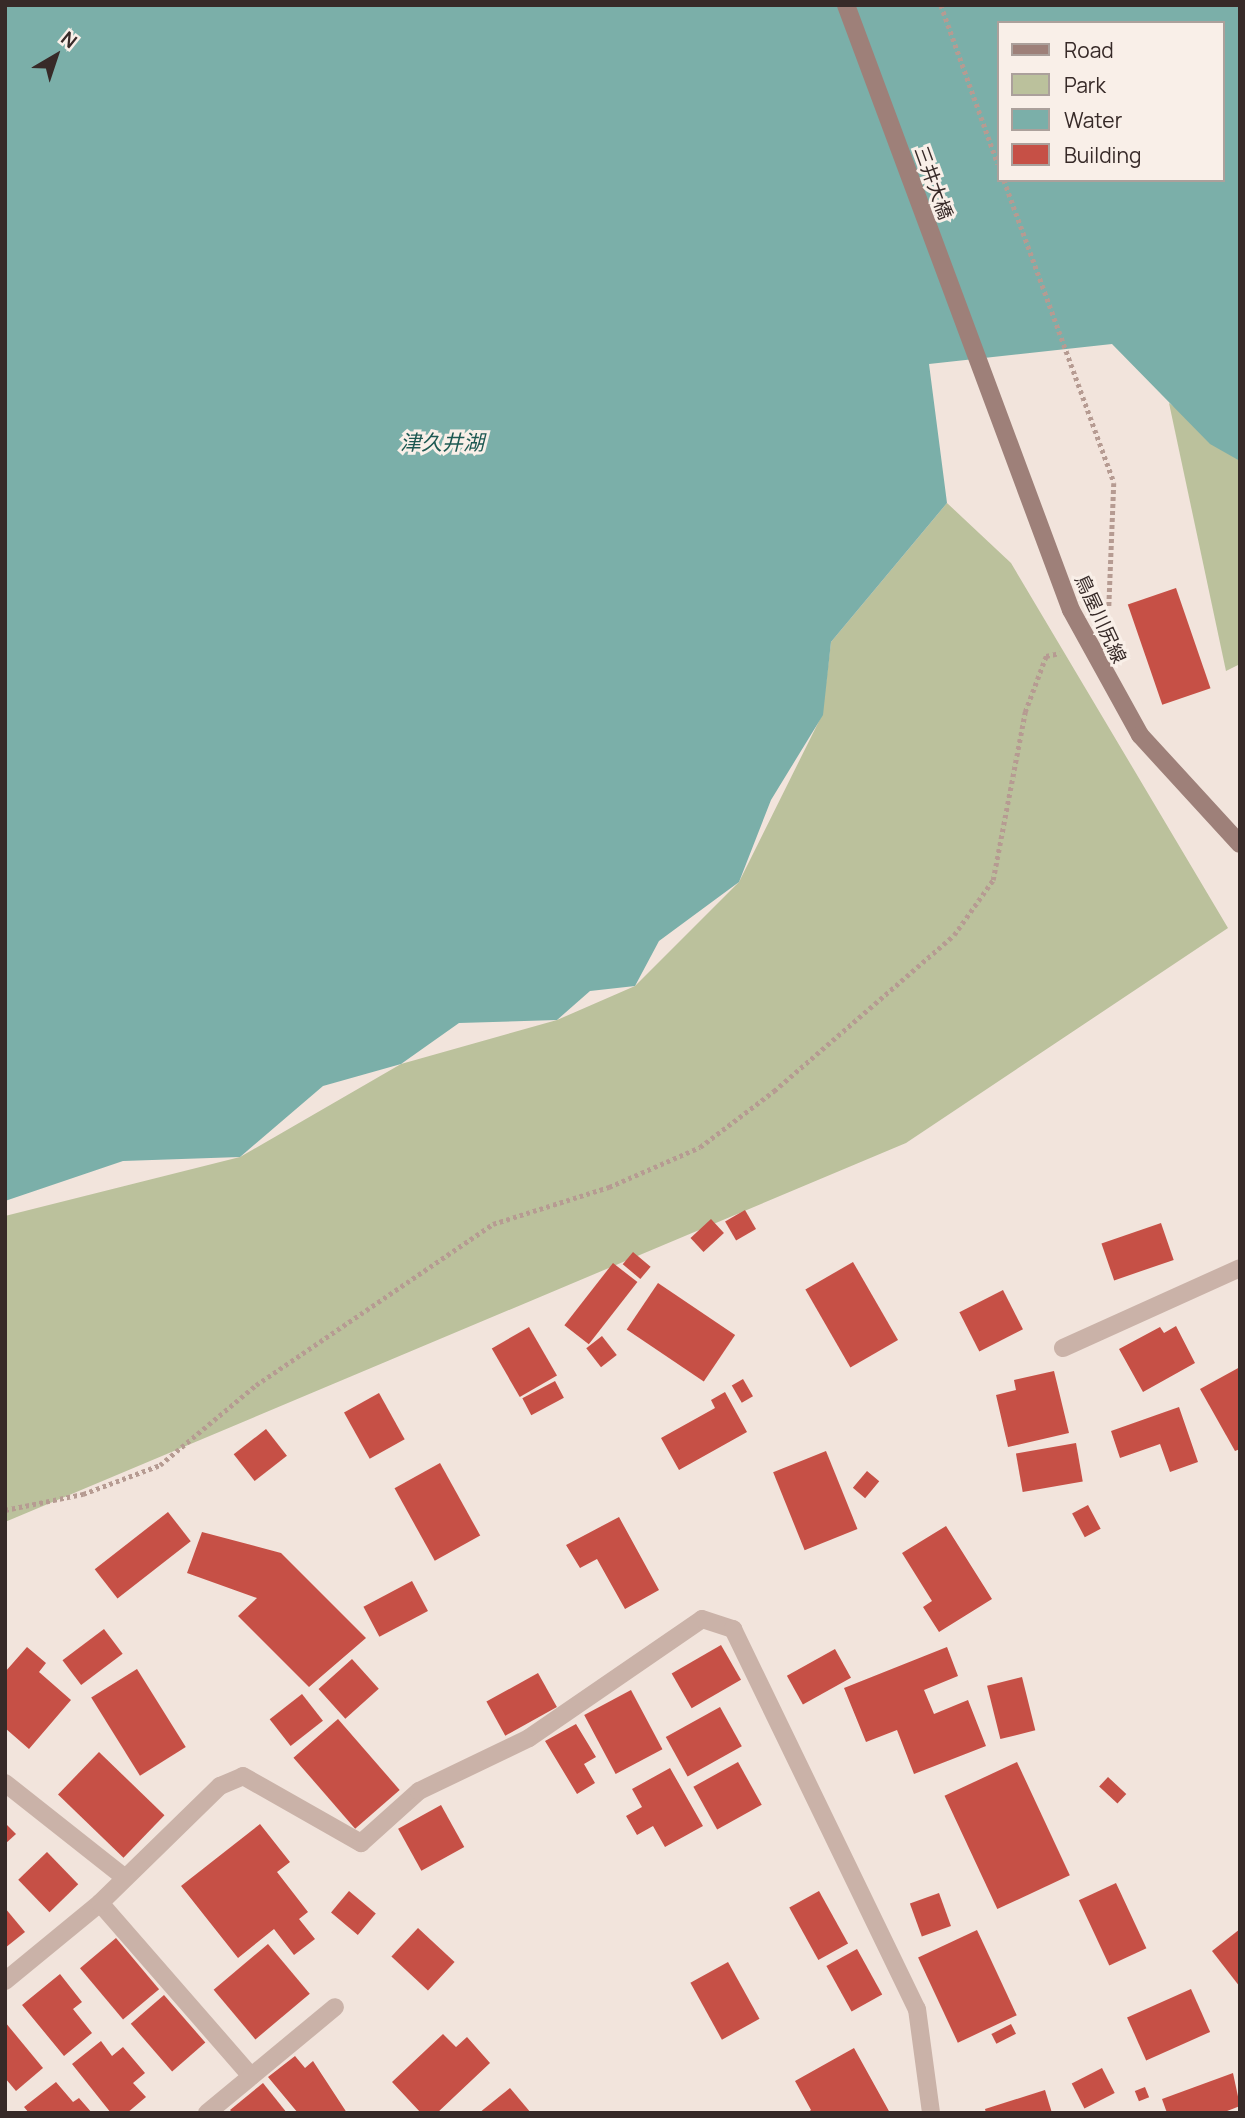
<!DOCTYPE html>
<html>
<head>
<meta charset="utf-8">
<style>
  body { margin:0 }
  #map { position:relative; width:1245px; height:2118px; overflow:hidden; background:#f2e4dc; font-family:Manrope,"Noto Sans JP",sans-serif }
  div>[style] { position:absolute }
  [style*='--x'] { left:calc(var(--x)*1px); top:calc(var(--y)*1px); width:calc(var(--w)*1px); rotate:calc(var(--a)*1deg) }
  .green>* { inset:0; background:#bbc19c }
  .water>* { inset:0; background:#7bafa9 }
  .building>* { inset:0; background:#c65046; transform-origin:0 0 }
  .path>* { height:4.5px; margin-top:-2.25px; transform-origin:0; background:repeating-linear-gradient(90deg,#b69b92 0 3.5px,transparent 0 7px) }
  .lane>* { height:18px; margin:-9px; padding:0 9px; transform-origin:9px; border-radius:9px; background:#cab2a8 }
  .street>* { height:18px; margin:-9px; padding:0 9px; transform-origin:9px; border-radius:9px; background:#cab2a8 }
  .secondary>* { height:18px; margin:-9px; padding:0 9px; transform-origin:9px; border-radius:9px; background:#9e8079 }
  span { translate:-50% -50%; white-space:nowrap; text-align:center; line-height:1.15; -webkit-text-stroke:6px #f9efe8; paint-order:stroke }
  .street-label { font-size:19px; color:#372a28 }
  .water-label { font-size:21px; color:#1d5852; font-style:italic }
  .frame { position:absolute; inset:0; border:7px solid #372a28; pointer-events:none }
  .legend { position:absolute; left:997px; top:21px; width:228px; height:161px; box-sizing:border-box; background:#f9efe8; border:2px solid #aba09b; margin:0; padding:9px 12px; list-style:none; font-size:21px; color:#372a28 }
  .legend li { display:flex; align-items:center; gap:14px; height:35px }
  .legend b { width:35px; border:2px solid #aba09b }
  .north { position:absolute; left:21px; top:21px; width:70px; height:70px; -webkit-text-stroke:5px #f9efe8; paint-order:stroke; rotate:39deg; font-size:19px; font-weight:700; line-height:28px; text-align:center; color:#372a28 }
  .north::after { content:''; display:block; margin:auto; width:24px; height:32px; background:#372a28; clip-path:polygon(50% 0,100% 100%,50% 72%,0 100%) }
</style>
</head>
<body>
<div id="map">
  <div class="green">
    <div style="clip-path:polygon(1169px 403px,1240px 452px,1240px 664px,1226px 671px)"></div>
    <div style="clip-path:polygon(947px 503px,1011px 563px,1228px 928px,906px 1143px,5px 1522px,5px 1216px,240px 1157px,401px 1064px,557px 1020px,635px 986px,739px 882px,822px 715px,831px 642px)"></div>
  </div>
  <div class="water">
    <div style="clip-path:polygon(evenodd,5px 5px,1240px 5px,1240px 461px,1210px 444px,1112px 344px,929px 364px,947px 503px,831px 642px,823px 715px,771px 800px,739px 882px,659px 941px,635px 986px,590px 991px,557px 1020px,459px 1023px,401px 1064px,323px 1086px,240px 1157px,123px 1161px,5px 1201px,5px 5px,998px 23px,1222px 23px,1222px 180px,998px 180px,998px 23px)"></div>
  </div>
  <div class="building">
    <div style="left:1176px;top:588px;width:106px;height:51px;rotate:71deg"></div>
    <div style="left:745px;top:1210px;width:22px;height:23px;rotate:60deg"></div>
    <div style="left:711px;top:1219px;width:19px;height:28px;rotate:47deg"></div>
    <div style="left:1161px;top:1223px;width:39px;height:63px;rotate:71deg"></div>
    <div style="left:633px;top:1252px;width:23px;height:16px;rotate:40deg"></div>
    <div style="left:853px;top:1262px;width:90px;height:55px;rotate:60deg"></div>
    <div style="left:613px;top:1263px;width:31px;height:79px;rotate:38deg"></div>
    <div style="left:658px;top:1283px;width:93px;height:56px;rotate:34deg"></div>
    <div style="left:1003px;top:1290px;width:44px;height:49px;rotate:63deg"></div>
    <div style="clip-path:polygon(1176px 1326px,1195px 1363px,1143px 1392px,1119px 1349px,1160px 1327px,1164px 1333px)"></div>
    <div style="left:529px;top:1327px;width:56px;height:43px;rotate:60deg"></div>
    <div style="left:602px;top:1336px;width:24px;height:20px;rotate:52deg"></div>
    <div style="clip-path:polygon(1240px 1367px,1240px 1449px,1235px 1451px,1200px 1389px)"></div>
    <div style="clip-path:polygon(1054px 1371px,1069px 1433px,1008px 1447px,996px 1395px,1016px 1390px,1014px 1380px)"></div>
    <div style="left:743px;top:1379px;width:20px;height:13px;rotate:60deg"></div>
    <div style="left:555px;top:1381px;width:19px;height:37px;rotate:62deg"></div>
    <div style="clip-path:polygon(725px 1392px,747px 1432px,679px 1470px,661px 1438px,715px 1408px,711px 1400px)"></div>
    <div style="left:379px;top:1393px;width:53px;height:40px;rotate:61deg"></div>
    <div style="clip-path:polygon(1179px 1407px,1198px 1462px,1170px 1472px,1160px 1444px,1120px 1458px,1111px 1431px)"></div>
    <div style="left:266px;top:1429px;width:34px;height:41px;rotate:52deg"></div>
    <div style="left:1076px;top:1443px;width:39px;height:61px;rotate:80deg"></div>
    <div style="left:826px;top:1451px;width:84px;height:57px;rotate:68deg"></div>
    <div style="left:440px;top:1463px;width:83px;height:52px;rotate:61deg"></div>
    <div style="left:867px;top:1471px;width:16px;height:22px;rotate:40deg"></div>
    <div style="left:1088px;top:1505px;width:27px;height:18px;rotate:62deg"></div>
    <div style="left:168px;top:1512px;width:37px;height:93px;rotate:52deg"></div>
    <div style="clip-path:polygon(619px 1517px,659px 1590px,625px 1609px,597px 1559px,580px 1568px,566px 1545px)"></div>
    <div style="clip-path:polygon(946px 1526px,992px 1599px,939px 1632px,923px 1607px,932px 1601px,902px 1553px)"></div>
    <div style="clip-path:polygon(202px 1532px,281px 1553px,366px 1638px,309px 1687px,238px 1616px,257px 1598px,187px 1573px)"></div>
    <div style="left:412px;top:1581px;width:34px;height:55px;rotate:62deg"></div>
    <div style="left:104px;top:1629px;width:31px;height:52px;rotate:53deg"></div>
    <div style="left:721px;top:1645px;width:40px;height:57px;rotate:60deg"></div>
    <div style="clip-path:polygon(27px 1647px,46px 1663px,39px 1672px,71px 1700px,29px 1749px,5px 1728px,5px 1672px)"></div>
    <div style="clip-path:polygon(947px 1647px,958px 1676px,924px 1690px,934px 1714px,968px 1700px,986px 1746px,914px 1774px,897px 1730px,866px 1742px,844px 1688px)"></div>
    <div style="left:835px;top:1649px;width:33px;height:55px;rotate:61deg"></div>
    <div style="left:352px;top:1659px;width:40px;height:45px;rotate:48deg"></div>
    <div style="left:137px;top:1669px;width:92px;height:54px;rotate:58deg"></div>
    <div style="left:538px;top:1673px;width:39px;height:59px;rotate:61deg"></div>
    <div style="left:1022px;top:1677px;width:55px;height:36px;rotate:76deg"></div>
    <div style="left:631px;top:1690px;width:67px;height:53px;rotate:62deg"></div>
    <div style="left:302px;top:1694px;width:34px;height:41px;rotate:52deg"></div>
    <div style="left:720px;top:1707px;width:45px;height:62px;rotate:61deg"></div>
    <div style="left:338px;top:1719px;width:94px;height:59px;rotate:49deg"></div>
    <div style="clip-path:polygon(576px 1724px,596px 1757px,584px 1764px,595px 1783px,577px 1794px,545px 1741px)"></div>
    <div style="left:99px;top:1752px;width:91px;height:59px;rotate:44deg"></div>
    <div style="left:738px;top:1762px;width:49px;height:51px;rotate:61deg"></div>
    <div style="left:1017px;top:1762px;width:125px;height:80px;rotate:65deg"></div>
    <div style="clip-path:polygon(670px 1768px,703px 1826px,665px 1847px,653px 1826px,637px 1835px,626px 1816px,642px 1807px,632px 1789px)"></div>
    <div style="left:1108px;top:1777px;width:25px;height:13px;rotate:43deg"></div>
    <div style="left:441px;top:1805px;width:48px;height:49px;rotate:61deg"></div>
    <div style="clip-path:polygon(5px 1823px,16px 1834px,5px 1844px)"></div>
    <div style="clip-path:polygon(260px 1824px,290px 1862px,277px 1872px,308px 1912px,299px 1919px,315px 1939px,294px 1955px,274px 1929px,238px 1958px,181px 1886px)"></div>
    <div style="left:47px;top:1852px;width:45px;height:40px;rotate:46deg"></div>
    <div style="left:1116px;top:1883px;width:72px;height:41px;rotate:65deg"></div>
    <div style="left:349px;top:1891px;width:35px;height:28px;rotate:40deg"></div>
    <div style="left:819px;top:1891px;width:60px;height:34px;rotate:61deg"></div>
    <div style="left:939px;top:1893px;width:35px;height:31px;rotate:70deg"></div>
    <div style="clip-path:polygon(5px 1908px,25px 1932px,5px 1948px)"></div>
    <div style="left:418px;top:1928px;width:50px;height:39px;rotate:43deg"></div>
    <div style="clip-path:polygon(1240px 1929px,1240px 1987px,1212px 1951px)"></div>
    <div style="left:977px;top:1930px;width:94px;height:65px;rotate:65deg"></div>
    <div style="left:116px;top:1938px;width:67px;height:47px;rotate:50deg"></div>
    <div style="left:268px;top:1944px;width:65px;height:71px;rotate:50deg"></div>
    <div style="left:857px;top:1949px;width:52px;height:35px;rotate:61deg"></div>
    <div style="left:728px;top:1962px;width:65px;height:43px;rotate:61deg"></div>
    <div style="clip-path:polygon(60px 1974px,82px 2002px,73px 2009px,92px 2033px,64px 2056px,22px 2005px)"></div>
    <div style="left:1191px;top:1989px;width:47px;height:70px;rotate:66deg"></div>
    <div style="left:164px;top:1995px;width:63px;height:44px;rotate:49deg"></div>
    <div style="clip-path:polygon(5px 2022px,43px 2068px,16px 2091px,5px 2078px)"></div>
    <div style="left:1011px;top:2024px;width:11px;height:22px;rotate:63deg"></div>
    <div style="clip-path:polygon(443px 2034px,456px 2047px,467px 2037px,490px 2063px,437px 2113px,421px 2113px,392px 2082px)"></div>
    <div style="clip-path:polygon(101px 2041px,112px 2056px,123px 2047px,145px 2073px,133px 2083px,146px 2097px,127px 2113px,111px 2113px,72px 2064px)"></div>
    <div style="clip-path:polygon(854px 2048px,890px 2113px,807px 2113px,811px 2110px,795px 2081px)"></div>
    <div style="clip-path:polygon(295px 2056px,305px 2068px,313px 2061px,347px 2113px,298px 2113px,268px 2077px)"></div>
    <div style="left:1102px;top:2068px;width:28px;height:34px;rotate:63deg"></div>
    <div style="clip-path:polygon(1233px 2073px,1240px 2106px,1222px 2113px,1167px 2113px,1162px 2099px)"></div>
    <div style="clip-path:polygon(56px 2082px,73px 2102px,79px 2098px,92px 2113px,29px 2113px,24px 2107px)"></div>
    <div style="clip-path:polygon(263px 2083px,287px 2113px,233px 2113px,230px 2110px)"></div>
    <div style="left:1145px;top:2087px;width:11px;height:11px;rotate:68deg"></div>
    <div style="clip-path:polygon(510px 2088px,531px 2113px,479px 2113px)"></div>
    <div style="clip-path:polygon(1045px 2090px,1052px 2113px,986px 2113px,985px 2109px)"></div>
  </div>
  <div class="path">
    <div style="--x:941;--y:5;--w:169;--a:70.3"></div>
    <div style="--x:1004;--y:180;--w:322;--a:70"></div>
    <div style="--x:1114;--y:483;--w:125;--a:92.3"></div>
    <div style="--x:5;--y:1510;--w:80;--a:-11.6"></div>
    <div style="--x:83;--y:1494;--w:82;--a:-20.6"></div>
    <div style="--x:160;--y:1465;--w:125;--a:-39.8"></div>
    <div style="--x:256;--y:1385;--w:287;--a:-34.2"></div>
    <div style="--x:493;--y:1224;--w:122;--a:-17.7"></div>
    <div style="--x:609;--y:1187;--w:99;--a:-23.7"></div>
    <div style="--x:700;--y:1147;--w:93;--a:-37.1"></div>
    <div style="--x:774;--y:1091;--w:238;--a:-40.9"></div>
    <div style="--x:954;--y:935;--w:67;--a:-54.7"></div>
    <div style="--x:993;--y:880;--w:171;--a:-79.2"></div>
    <div style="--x:1025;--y:712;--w:60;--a:-69.4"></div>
    <div style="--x:1046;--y:656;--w:14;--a:-12"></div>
  </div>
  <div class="lane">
    <div style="--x:529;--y:1738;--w:210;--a:-34.5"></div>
    <div style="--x:702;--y:1619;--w:33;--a:18"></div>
    <div style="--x:733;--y:1629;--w:422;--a:64.2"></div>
  </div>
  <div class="street">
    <div style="--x:1063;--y:1348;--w:194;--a:-24.3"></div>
    <div style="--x:5;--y:1783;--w:152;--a:38.3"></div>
    <div style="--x:100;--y:1903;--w:230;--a:48.9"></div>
    <div style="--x:5;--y:1981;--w:123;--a:-39.4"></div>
    <div style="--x:100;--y:1903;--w:168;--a:-44.3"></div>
    <div style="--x:220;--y:1786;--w:25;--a:-23"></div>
    <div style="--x:243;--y:1776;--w:136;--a:29.6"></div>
    <div style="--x:361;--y:1843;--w:78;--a:-41.9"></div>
    <div style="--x:419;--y:1791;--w:122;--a:-25.7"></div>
    <div style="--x:917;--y:2009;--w:105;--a:82.3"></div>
    <div style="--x:207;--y:2113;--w:166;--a:-39.6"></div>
  </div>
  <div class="secondary">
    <div style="--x:846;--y:5;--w:645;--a:69.6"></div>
    <div style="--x:1071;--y:610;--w:143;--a:61.1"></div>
    <div style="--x:1140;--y:735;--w:148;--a:47.5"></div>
  </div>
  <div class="street-label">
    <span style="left:933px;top:183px;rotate:70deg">三井大橋</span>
    <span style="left:1100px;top:619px;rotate:65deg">鳥屋川尻線</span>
  </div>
  <div class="water-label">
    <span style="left:442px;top:442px">津久井湖</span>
  </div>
  <div class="frame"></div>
  <ul class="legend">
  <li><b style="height:9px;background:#9e8079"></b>Road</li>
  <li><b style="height:19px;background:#bbc19c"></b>Park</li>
  <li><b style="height:19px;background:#7bafa9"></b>Water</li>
  <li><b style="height:19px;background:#c65046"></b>Building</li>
  </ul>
  <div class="north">N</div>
</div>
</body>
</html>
